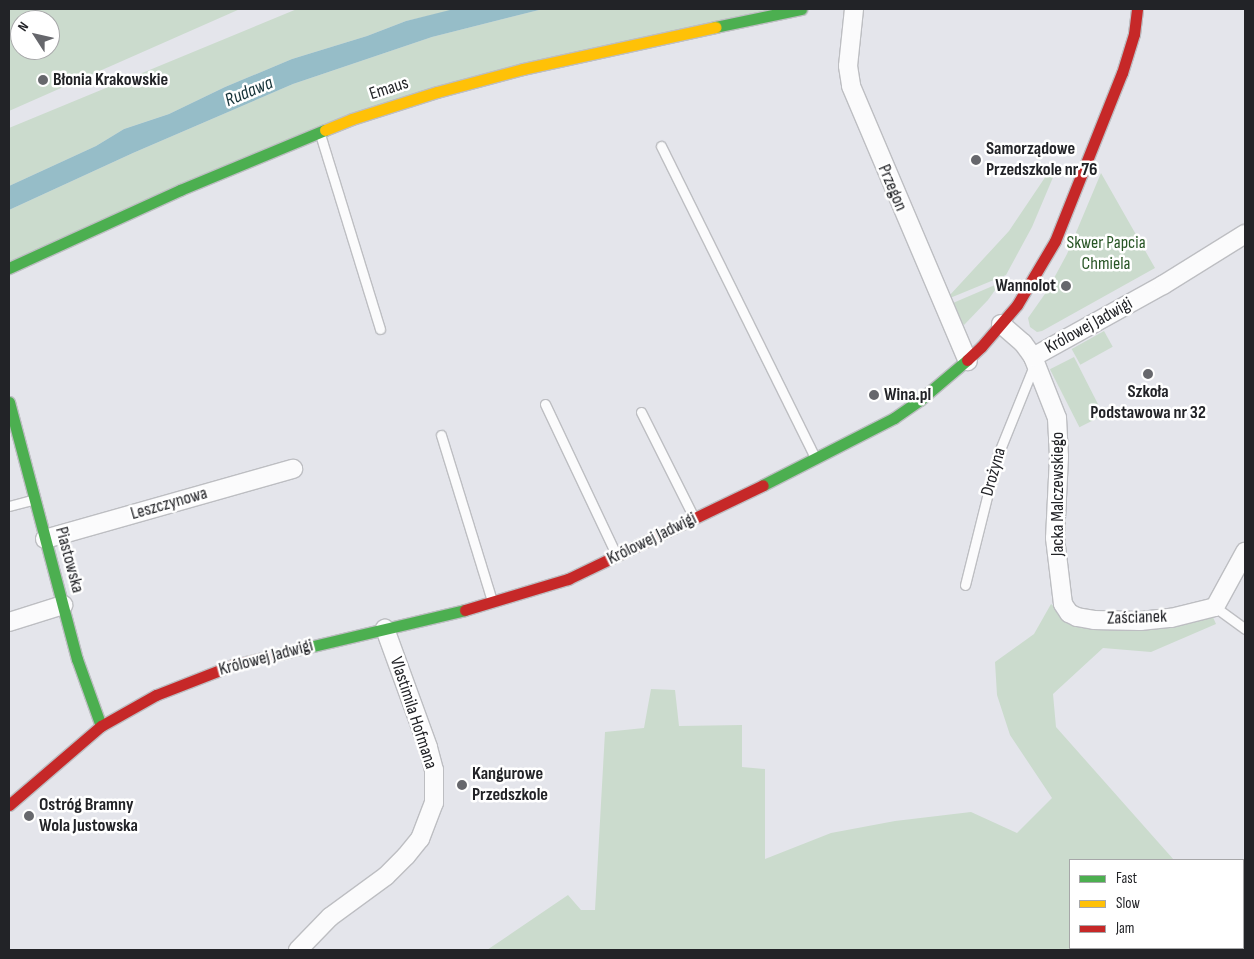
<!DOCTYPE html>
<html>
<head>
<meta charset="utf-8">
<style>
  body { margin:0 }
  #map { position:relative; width:1254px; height:959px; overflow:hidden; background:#e4e5eb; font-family:"Sofia Sans Condensed",sans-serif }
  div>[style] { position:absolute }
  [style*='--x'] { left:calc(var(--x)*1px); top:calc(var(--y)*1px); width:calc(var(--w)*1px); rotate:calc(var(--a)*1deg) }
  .green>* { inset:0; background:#cbdbcd; transform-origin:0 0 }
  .water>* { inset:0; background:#96bdc8 }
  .roads { filter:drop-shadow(1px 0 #bdbec2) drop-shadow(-1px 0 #bdbec2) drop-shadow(0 1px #bdbec2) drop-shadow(0 -1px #bdbec2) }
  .lane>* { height:9px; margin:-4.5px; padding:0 4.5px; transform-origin:4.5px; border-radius:4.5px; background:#fbfbfc }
  .street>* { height:18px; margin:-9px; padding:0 9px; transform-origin:9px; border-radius:9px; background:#fbfbfc }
  .fast>* { height:11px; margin:-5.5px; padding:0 5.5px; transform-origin:5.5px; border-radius:5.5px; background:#4caf50 }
  .slow>* { height:11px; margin:-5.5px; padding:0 5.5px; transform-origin:5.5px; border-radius:5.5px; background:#ffc107 }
  .jam>* { height:11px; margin:-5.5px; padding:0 5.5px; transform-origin:5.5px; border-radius:5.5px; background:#c62828 }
  .dots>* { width:14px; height:14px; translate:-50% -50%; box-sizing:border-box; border:2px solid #fff; border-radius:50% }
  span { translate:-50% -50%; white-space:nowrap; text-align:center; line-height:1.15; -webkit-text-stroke:5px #fff; paint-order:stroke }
  .poi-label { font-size:18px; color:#222327; font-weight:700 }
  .left { translate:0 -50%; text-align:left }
  .right { translate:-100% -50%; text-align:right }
  .street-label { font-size:18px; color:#222327 }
  .park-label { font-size:18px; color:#2a5727 }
  .water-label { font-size:19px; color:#143137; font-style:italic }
  .frame { position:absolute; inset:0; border:10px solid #222327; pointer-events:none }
  .legend { position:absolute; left:1069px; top:859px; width:175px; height:90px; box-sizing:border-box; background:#fff; border:1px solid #a7a7a9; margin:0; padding:6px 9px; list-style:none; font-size:15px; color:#222327 }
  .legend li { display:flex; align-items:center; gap:10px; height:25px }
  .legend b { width:25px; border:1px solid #a7a7a9 }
  .north { position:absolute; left:10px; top:10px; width:50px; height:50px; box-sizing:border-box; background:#fff; border:1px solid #a7a7a9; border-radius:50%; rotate:305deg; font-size:14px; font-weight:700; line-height:20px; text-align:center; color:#222327 }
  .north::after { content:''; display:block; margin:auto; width:18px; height:22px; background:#66676c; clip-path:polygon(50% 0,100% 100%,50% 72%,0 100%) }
</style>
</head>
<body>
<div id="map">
  <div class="green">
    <div style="clip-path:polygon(evenodd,9px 9px,240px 9px,9px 111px,9px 9px,20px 20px,50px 20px,50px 50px,20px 50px,20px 20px)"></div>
    <div style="clip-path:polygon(297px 9px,458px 9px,406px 21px,367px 36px,292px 59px,225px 87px,169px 114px,124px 129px,96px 146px,9px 186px,9px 128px)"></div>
    <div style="clip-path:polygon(543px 9px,782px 9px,456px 81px,9px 263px,9px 210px,133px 153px,293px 84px,432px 37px)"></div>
    <div style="clip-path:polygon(1048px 173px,1054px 175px,1032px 227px,1006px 275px,950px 298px,949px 296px,1009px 231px)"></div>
    <div style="clip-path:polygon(1101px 173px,1155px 268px,1042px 331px,1037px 332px,1030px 327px,1028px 318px,1047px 291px,1067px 254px)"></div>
    <div style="clip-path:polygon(995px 285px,998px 286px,988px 300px,964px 325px,959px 319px,953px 303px)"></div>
    <div style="left:1104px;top:331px;width:18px;height:37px;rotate:61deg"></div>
    <div style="left:1074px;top:357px;width:65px;height:27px;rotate:63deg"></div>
    <div style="clip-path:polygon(1051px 604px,1066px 616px,1212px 615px,1216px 624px,1151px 652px,1103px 648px,1053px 694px,1056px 727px,1174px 860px,1070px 860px,1070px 948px,1239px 948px,1238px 950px,487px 950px,568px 895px,581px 910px,595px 910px,605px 732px,644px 728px,651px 689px,675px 690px,679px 726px,742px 725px,742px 767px,765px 769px,765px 859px,831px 833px,895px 821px,971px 812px,1017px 833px,1052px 798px,1010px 735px,997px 695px,995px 662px,1034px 634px)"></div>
  </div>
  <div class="water">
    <div style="clip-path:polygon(454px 9px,543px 9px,432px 37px,293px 84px,133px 153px,9px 210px,9px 186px,96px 146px,124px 129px,169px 114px,225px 87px,292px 59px,367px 36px,406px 21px)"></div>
  </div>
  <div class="roads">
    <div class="lane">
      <div style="--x:320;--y:134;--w:204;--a:72.9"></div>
      <div style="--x:661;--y:146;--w:347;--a:63.7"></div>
      <div style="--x:545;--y:404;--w:166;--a:64.7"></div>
      <div style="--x:641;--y:412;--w:116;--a:63.4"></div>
      <div style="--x:441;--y:435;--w:174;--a:72.9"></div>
      <div style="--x:9;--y:506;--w:24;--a:-15"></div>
      <div style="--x:965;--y:585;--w:132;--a:-76"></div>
      <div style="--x:997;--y:457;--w:101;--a:-68"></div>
      <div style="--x:1215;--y:607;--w:37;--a:36"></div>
    </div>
    <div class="street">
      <div style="--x:854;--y:9;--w:57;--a:96"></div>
      <div style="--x:848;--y:66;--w:20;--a:81"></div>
      <div style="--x:851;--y:86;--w:299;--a:67"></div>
      <div style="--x:1001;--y:324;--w:29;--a:41"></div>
      <div style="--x:1023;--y:343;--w:17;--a:54"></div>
      <div style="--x:1033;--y:357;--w:66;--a:68.5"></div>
      <div style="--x:1057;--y:418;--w:39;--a:87"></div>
      <div style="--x:1059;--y:457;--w:81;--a:92.8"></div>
      <div style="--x:1055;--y:538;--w:66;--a:83.1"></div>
      <div style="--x:1063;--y:604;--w:11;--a:56"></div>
      <div style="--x:1069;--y:613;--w:9;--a:27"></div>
      <div style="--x:1077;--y:617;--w:17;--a:10"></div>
      <div style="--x:1094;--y:620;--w:46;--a:1.2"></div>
      <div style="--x:1140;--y:621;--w:31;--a:-6"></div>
      <div style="--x:1171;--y:618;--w:45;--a:-14"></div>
      <div style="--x:1215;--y:607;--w:63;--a:-61.4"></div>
      <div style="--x:1033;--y:357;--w:149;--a:-29"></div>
      <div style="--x:1163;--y:285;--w:97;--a:-31.9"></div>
      <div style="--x:45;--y:539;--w:258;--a:-15.8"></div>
      <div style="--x:9;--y:622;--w:57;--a:-17.5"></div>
      <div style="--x:298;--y:950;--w:46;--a:-45.9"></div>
      <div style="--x:330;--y:917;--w:69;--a:-36.2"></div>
      <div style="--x:386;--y:876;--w:28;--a:-45"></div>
      <div style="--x:406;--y:856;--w:22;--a:-51"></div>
      <div style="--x:420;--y:839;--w:39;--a:-69"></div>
      <div style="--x:434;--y:803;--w:33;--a:-90"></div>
      <div style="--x:434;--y:770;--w:24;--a:-105"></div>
      <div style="--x:428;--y:747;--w:126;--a:-110"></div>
    </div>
    <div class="fast">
      <div style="--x:715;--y:27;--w:88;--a:-11.8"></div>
      <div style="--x:9;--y:268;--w:188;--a:-24.5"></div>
      <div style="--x:180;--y:190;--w:157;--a:-22.5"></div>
      <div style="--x:9;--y:402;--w:266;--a:75.2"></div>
      <div style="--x:77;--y:659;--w:71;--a:70.3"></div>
      <div style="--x:763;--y:485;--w:147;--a:-27.1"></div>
      <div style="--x:894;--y:418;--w:32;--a:-35"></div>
      <div style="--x:920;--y:400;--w:62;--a:-40.4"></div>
      <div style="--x:271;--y:656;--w:199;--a:-13.3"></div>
    </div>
    <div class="slow">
      <div style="--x:325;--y:130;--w:29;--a:-22"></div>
      <div style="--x:352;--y:119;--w:89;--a:-17.6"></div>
      <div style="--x:437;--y:92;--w:89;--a:-15"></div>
      <div style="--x:523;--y:69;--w:197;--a:-12.3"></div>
    </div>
    <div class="jam">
      <div style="--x:967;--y:360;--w:19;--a:-43"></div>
      <div style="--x:981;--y:347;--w:55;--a:-49.4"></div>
      <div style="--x:1017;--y:305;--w:74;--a:-59.3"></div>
      <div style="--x:1055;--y:241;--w:181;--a:-68.3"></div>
      <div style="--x:1122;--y:73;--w:41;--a:-72.9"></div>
      <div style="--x:1134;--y:34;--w:25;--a:-83"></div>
      <div style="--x:465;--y:610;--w:108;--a:-16.8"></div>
      <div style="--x:568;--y:579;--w:216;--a:-25.7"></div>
      <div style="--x:9;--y:805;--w:121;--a:-40.7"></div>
      <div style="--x:101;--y:726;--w:63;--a:-29.4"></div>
      <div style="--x:156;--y:695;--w:83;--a:-21.3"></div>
      <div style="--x:233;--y:665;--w:39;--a:-13"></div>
    </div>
  </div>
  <div class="dots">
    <div style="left:43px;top:80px;background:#66676c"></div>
    <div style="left:976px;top:160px;background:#66676c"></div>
    <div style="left:1066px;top:286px;background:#66676c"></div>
    <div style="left:1148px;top:374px;background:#66676c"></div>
    <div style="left:874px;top:395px;background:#66676c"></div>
    <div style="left:462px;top:785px;background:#66676c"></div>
    <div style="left:29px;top:816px;background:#66676c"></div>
  </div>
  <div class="poi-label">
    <span class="left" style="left:53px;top:80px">Błonia Krakowskie</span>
    <span class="left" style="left:986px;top:160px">Samorządowe<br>Przedszkole nr 76</span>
    <span class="right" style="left:1056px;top:286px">Wannolot</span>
    <span style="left:1148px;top:403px">Szkoła<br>Podstawowa nr 32</span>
    <span class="left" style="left:884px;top:395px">Wina.pl</span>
    <span class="left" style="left:472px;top:785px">Kangurowe<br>Przedszkole</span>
    <span class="left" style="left:39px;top:816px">Ostróg Bramny<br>Wola Justowska</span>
  </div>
  <div class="street-label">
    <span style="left:389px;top:89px;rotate:-18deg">Emaus</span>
    <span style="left:892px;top:188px;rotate:67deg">Przegon</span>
    <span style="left:1089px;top:326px;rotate:-29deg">Królowej Jadwigi</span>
    <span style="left:994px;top:472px;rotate:-74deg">Drożyna</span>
    <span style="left:1058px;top:494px;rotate:-90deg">Jacka Malczewskiego</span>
    <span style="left:169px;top:504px;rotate:-16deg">Leszczynowa</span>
    <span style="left:652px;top:539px;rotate:-26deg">Królowej Jadwigi</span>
    <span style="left:69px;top:560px;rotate:75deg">Piastowska</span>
    <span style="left:1137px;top:618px;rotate:-2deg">Zaścianek</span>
    <span style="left:266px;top:658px;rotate:-15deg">Królowej Jadwigi</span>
    <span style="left:413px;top:713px;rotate:72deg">Vlastimila Hofmana</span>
  </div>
  <div class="park-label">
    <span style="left:1106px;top:254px">Skwer Papcia<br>Chmiela</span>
  </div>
  <div class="water-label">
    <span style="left:249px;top:92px;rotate:-23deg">Rudawa</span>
  </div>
  <div class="frame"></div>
  <ul class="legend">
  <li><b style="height:6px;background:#4caf50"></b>Fast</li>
  <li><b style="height:6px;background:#ffc107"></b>Slow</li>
  <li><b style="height:6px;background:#c62828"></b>Jam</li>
  </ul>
  <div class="north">N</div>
</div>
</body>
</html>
